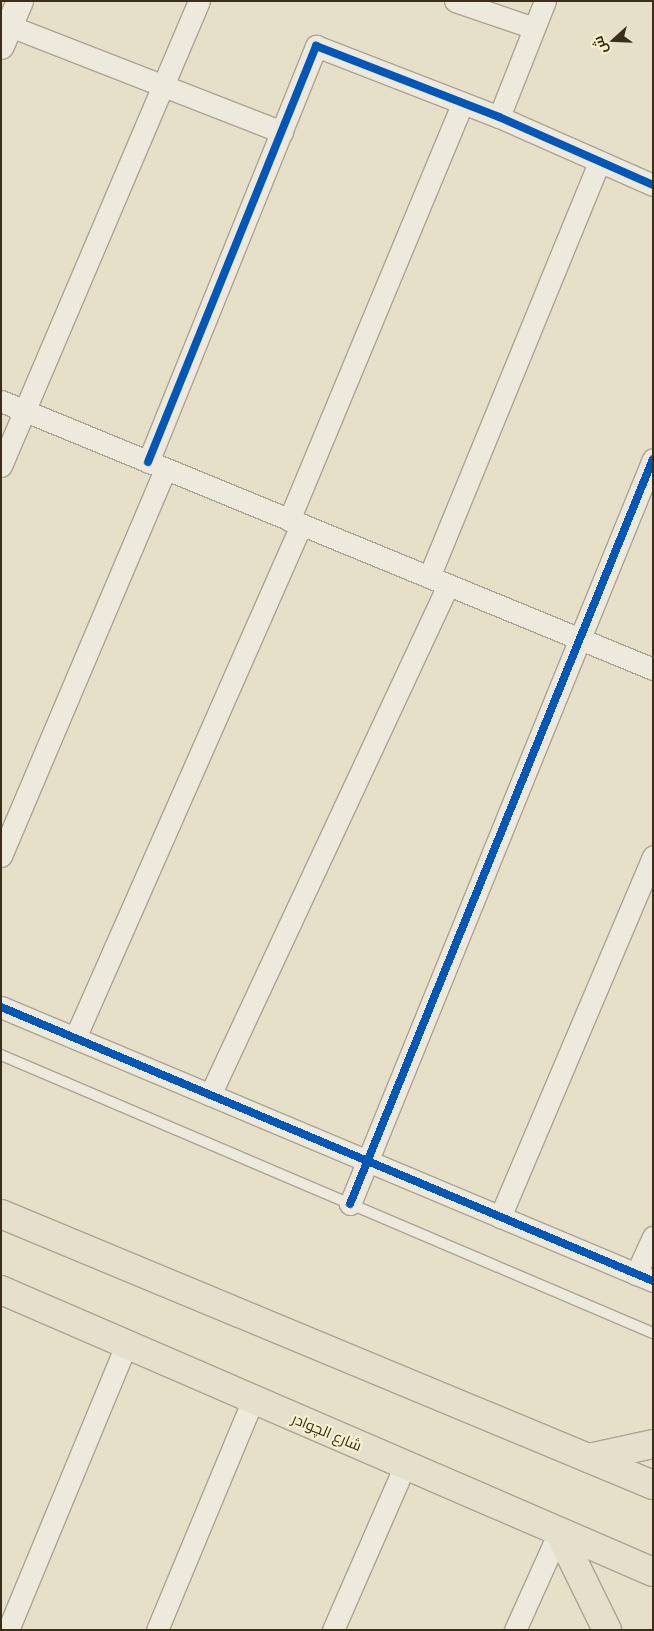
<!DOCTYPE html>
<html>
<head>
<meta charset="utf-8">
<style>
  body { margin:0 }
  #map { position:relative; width:654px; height:1631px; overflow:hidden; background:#e6e0c9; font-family:"Noto Serif",Cairo,serif }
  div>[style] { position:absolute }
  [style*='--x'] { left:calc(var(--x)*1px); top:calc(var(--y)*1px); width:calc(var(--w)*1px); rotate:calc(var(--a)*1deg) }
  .roads { filter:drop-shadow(1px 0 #aba493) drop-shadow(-1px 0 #aba493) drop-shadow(0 1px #aba493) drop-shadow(0 -1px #aba493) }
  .service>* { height:10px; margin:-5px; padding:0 5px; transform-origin:5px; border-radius:5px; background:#ede9dc }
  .minor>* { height:21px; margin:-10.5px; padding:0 10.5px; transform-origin:10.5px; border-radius:10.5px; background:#ede9dc }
  .tertiary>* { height:26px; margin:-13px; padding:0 13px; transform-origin:13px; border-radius:13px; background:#ede9dc }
  .primary>* { height:28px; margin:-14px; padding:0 14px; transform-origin:14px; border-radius:14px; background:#e5e0cc }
  .cycleway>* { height:8px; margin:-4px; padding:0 4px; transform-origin:4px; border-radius:4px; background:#0057b8 }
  span { translate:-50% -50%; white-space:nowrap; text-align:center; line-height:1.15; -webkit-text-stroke:4px #f9f1cd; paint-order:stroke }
  .street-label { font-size:15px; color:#3a2d1a }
  .frame { position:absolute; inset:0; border:2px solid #3a2d1a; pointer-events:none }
  .north { position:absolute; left:589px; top:15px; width:50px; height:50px; -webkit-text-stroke:4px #f9f1cd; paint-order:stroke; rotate:250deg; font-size:14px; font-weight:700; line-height:20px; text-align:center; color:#3a2d1a }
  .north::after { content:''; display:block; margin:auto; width:18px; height:22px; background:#3a2d1a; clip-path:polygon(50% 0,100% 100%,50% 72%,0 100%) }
</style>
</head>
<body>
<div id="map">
  <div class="roads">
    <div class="service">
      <div style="--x:1;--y:1055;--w:709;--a:23.09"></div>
    </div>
    <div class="minor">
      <div style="--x:455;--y:1;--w:83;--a:18.9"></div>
      <div style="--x:10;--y:26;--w:292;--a:21.3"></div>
      <div style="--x:499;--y:117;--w:125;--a:-68.4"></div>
      <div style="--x:1;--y:401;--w:705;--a:22.34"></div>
      <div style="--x:148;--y:462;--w:449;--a:-68"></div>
      <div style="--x:316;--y:46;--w:196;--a:21.2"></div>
      <div style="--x:499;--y:117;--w:168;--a:23.8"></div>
      <div style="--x:1;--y:466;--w:505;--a:-66.94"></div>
      <div style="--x:289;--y:520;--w:451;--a:-67.4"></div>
      <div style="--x:429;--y:577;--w:448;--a:-67.7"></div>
      <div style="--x:1;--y:856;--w:420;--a:-67"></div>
      <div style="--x:1;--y:1007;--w:707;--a:22.79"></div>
      <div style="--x:75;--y:1038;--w:561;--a:-66.22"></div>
      <div style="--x:210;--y:1095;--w:563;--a:-64.98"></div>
      <div style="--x:350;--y:1204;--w:804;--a:-67.87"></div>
      <div style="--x:500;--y:1217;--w:392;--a:-67"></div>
      <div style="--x:636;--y:1274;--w:41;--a:-65.3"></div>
      <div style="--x:8;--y:1630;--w:308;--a:-67.5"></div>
      <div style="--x:157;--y:1630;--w:250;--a:-67.4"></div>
      <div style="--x:333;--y:1630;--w:180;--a:-66.4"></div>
      <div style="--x:515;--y:1630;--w:107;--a:-65.8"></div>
    </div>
    <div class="tertiary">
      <div style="--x:1;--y:46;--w:49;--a:-67.1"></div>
    </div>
    <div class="primary">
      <div style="--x:1;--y:1214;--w:706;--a:22.57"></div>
      <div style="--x:1;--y:1290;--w:710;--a:23.39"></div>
      <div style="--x:589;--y:1458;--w:66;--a:-12.3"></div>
      <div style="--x:559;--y:1532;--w:109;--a:63.9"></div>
    </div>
  </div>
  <div class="cycleway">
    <div style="--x:148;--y:462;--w:449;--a:-68"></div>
    <div style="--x:316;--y:46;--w:196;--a:21.2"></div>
    <div style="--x:499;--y:117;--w:168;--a:23.8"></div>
    <div style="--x:1;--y:1007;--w:707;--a:22.79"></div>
    <div style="--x:350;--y:1204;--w:804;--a:-67.87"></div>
  </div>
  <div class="street-label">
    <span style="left:327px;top:1432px;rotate:23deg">شارع الچوادر</span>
  </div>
  <div class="frame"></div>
  <div class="north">ش</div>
</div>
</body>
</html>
